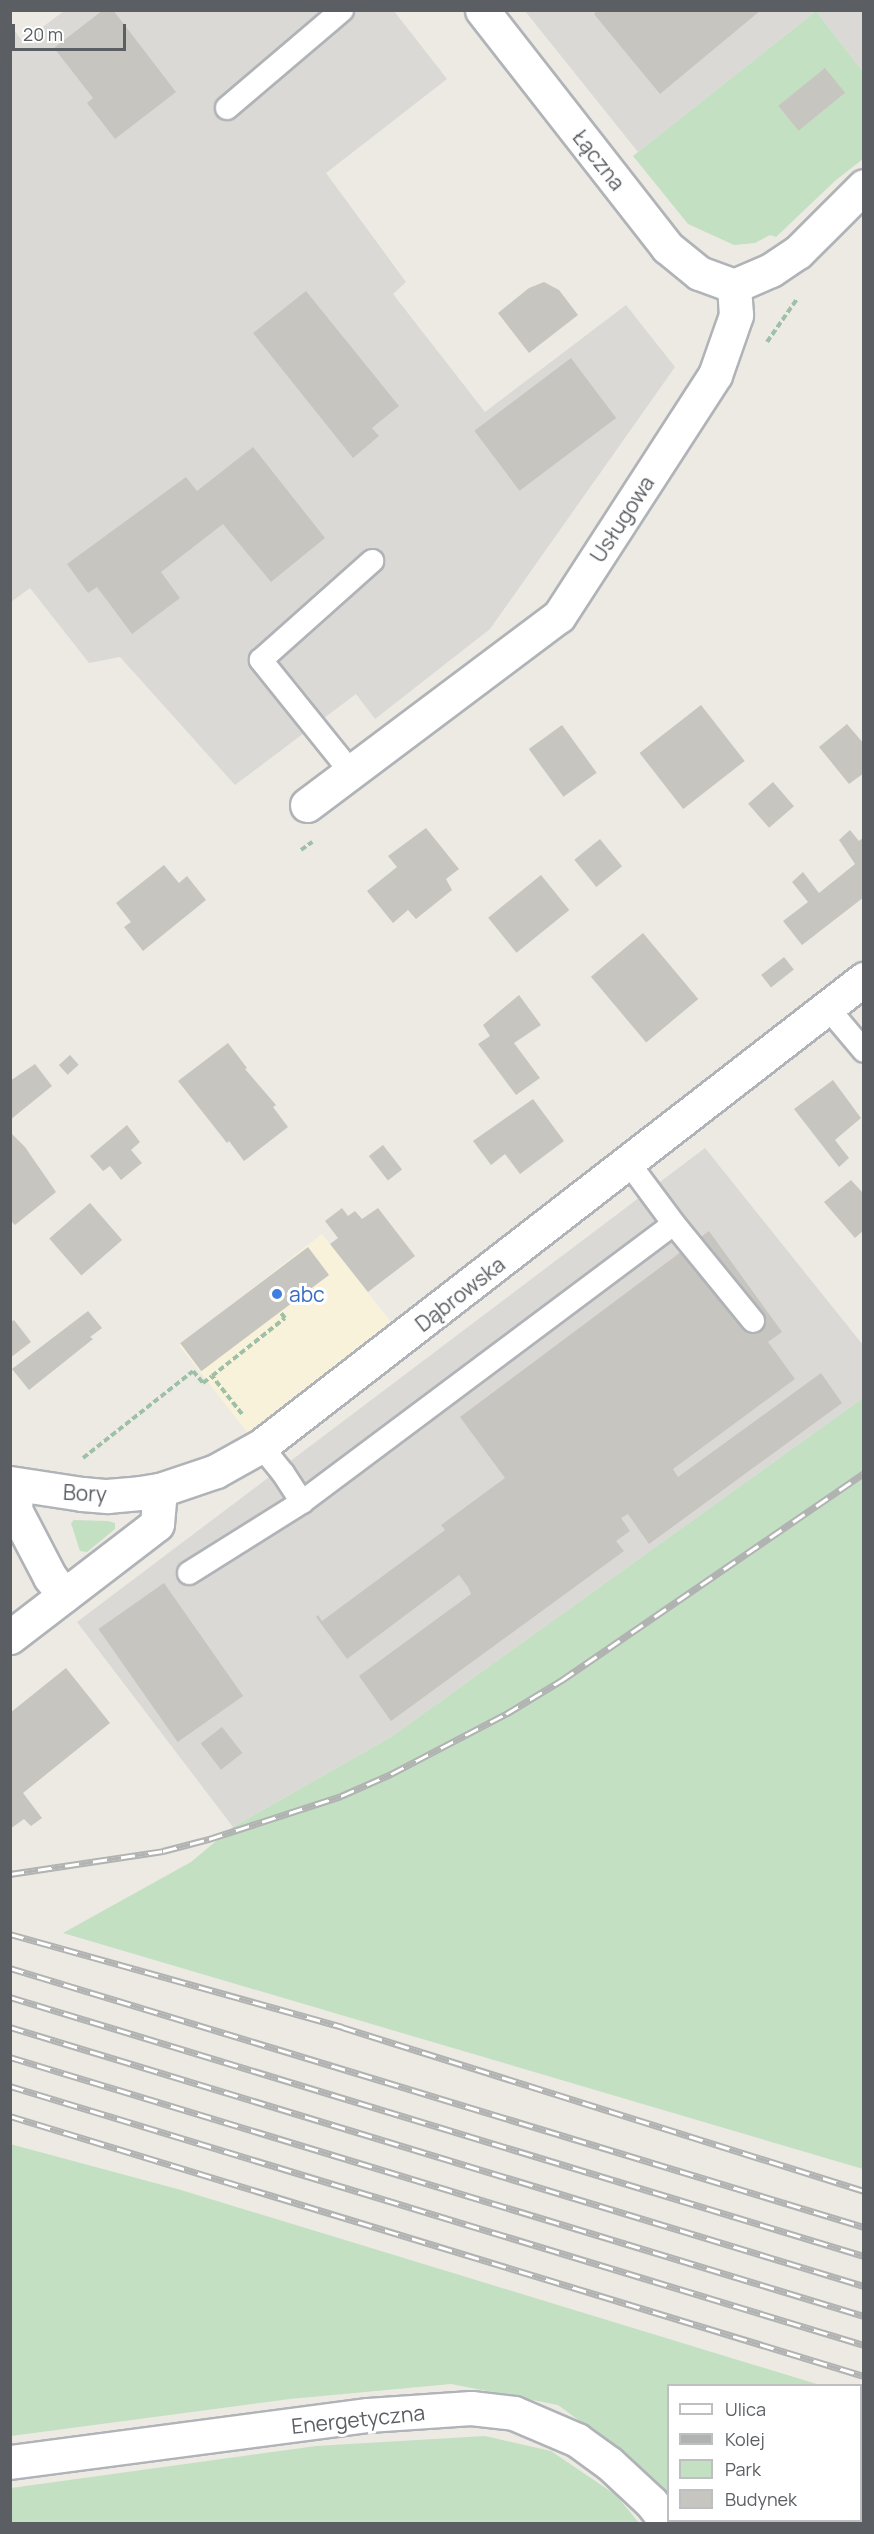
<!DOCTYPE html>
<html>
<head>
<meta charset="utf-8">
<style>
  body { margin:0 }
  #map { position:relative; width:874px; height:2534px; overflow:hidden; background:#eceae3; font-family:Manrope,sans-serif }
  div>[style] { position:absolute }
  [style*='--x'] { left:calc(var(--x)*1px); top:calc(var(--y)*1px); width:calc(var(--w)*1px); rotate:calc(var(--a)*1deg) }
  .commercial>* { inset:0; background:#f9f2db; transform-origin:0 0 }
  .industrial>* { inset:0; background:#dbd9d5 }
  .green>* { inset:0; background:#c3e0c3 }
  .building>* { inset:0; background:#c7c5c0; transform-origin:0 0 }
  .path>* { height:4px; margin-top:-2px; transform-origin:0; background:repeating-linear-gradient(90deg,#9dc0a7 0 6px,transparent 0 9px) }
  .roads { filter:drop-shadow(2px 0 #b0b3b7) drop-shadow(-2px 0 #b0b3b7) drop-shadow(0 2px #b0b3b7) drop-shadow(0 -2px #b0b3b7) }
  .lane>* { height:22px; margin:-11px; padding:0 11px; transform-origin:11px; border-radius:11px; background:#fff }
  .street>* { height:33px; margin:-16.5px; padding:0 16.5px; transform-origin:16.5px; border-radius:16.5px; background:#fff }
  .secondary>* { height:33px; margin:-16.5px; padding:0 16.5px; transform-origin:16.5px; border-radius:16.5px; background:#fff }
  .rail>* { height:7px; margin-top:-3.5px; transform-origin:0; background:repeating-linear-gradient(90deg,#fff 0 14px,#b1b2b2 0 28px); box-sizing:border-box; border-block:2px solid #b1b2b2 }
  .dots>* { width:16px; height:16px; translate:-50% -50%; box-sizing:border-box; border:3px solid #fff; border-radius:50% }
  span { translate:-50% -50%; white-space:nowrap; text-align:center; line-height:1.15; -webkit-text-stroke:6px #fff; paint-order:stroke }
  .street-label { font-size:21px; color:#5b5e62 }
  .shop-label { font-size:21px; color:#366cbe }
  .left { translate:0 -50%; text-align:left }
  .frame { position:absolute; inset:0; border:12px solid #5b5e62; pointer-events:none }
  .legend { position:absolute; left:667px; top:2384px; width:195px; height:138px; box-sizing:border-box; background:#fff; border:2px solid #bdbfc0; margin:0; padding:8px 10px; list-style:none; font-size:18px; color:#5b5e62 }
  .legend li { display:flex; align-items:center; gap:12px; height:30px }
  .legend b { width:30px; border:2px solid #bdbfc0 }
  .scale { position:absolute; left:12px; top:24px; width:114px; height:27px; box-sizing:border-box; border:3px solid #5b5e62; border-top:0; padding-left:8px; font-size:18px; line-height:21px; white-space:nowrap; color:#5b5e62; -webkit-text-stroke:4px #fff; paint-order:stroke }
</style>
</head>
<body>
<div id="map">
  <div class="commercial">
    <div style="left:322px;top:1234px;width:114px;height:181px;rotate:52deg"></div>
  </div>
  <div class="industrial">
    <div style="clip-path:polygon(64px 11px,394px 11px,447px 79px,326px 173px,406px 282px,393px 294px,485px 412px,626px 305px,675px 367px,490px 629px,375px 719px,356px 694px,235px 785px,120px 657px,89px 663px,30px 588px,11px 602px,11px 26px,23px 42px)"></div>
    <div style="clip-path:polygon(525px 11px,863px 11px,863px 72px,816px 11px,638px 152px)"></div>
    <div style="clip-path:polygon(705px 1148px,863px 1345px,863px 1398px,391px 1737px,233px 1827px,77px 1622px)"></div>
  </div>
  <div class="green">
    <div style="clip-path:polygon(816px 11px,863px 72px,863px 159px,836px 180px,776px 237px,770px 235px,755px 243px,734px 245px,688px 224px,633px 156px)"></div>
    <div style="clip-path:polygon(863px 1398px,863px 2169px,63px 1933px,191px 1862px,233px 1827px,391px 1737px)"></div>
    <div style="clip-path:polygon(74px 1520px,108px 1521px,115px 1523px,115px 1529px,87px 1552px,80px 1551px,71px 1523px)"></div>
    <div style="clip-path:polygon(10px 2144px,181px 2190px,820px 2385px,668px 2386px,668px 2501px,633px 2460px,558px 2405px,451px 2384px,290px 2399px,11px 2436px)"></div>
    <div style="clip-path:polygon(861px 2398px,864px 2399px,863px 2523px,688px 2524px,685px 2521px,860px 2520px)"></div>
    <div style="clip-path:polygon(485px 2436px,551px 2451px,616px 2495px,639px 2523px,11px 2523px,11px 2488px,316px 2446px)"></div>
  </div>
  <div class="building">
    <div style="clip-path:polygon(103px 10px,113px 10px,176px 92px,115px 139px,87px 103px,93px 98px,54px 48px)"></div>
    <div style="clip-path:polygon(598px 10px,761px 10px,660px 94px,594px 14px)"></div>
    <div style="left:825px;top:68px;width:32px;height:60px;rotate:51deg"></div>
    <div style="clip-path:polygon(544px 282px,559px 290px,578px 315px,529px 353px,498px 313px,529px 288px)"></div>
    <div style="clip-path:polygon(306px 291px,399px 406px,372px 428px,379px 436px,353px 458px,253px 333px)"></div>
    <div style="left:571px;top:358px;width:75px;height:121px;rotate:53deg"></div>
    <div style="clip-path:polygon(253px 447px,325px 538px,271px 582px,223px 524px,161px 572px,180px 598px,132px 634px,97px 587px,88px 593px,67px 564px,186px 477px,197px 491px)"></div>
    <div style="left:701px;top:705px;width:71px;height:78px;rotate:52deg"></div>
    <div style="clip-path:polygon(847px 724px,864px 744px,864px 773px,849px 784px,819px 747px)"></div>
    <div style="left:562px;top:725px;width:59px;height:41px;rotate:54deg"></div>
    <div style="left:773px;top:782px;width:32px;height:33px;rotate:49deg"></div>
    <div style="clip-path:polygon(426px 828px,459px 869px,446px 879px,452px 890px,416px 919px,408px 910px,393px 923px,367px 891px,397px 867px,388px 856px)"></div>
    <div style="clip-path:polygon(850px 830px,859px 841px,864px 837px,864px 897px,802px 945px,783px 921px,808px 902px,792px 882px,803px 872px,819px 893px,855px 864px,839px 840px)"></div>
    <div style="left:600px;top:839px;width:35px;height:33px;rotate:51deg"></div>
    <div style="clip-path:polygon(164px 865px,179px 883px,187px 876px,206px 900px,143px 951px,124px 927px,131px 922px,116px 903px)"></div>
    <div style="left:541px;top:875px;width:45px;height:68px;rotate:51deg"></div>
    <div style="left:643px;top:933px;width:86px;height:68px;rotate:50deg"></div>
    <div style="left:784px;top:957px;width:16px;height:29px;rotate:52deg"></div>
    <div style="clip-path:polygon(519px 995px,541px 1025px,514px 1043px,540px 1078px,516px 1095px,478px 1044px,490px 1036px,483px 1025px)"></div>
    <div style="clip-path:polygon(228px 1043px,247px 1068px,245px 1069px,276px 1105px,273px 1107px,288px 1127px,244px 1161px,229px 1141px,227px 1143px,178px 1081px)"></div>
    <div style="left:70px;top:1055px;width:13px;height:15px;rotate:48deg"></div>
    <div style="clip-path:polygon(35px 1064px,52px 1086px,10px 1120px,10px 1081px)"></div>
    <div style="clip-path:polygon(833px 1080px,861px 1118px,835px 1140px,849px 1158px,839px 1167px,794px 1109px)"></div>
    <div style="clip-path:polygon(533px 1099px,564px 1141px,520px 1174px,505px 1154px,491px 1165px,473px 1141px)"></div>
    <div style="clip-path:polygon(127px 1125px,140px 1142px,131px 1150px,142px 1163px,121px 1180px,110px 1166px,103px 1171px,90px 1156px)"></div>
    <div style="clip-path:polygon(10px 1132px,25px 1147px,56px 1192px,15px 1225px,10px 1220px)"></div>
    <div style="left:383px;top:1145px;width:31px;height:18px;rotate:52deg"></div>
    <div style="clip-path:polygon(851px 1180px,864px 1194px,864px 1230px,855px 1238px,824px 1202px)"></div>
    <div style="left:90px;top:1203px;width:49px;height:54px;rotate:49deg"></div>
    <div style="clip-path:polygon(342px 1208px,348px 1216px,355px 1211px,362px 1219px,378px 1208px,415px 1256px,368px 1292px,330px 1244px,338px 1238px,325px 1221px)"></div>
    <div style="clip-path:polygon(709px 1231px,782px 1332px,768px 1342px,795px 1379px,673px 1469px,678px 1477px,821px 1373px,842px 1403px,649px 1544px,628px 1514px,621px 1518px,630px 1531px,616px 1541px,624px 1551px,391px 1721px,359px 1676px,471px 1594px,468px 1587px,459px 1575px,347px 1659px,316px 1617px,318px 1615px,322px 1621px,445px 1530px,441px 1525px,505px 1478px,460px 1417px)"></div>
    <div style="left:308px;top:1247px;width:35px;height:160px;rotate:53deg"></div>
    <div style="clip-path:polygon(88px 1311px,102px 1328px,90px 1337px,93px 1339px,29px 1390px,12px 1369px)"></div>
    <div style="clip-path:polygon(14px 1320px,31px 1342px,10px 1358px,10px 1323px)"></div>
    <div style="left:164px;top:1583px;width:138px;height:80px;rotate:55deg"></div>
    <div style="clip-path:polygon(66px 1668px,110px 1723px,23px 1793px,42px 1818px,31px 1826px,24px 1819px,10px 1829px,10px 1713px)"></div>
    <div style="left:222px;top:1727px;width:33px;height:27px;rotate:52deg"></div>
  </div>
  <div class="path">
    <div style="--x:767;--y:342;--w:52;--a:-55.1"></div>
    <div style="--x:301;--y:850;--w:14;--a:-36"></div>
    <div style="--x:242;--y:1414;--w:48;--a:-128.3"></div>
    <div style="--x:212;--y:1376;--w:93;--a:-38.5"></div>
    <div style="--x:285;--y:1318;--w:6;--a:-129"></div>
    <div style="--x:83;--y:1458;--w:140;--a:-38.3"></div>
    <div style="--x:193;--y:1371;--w:16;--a:50"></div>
    <div style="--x:203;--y:1383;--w:11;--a:-38"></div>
    <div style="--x:735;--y:2524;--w:5;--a:-53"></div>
  </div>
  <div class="roads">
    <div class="lane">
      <div style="--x:227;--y:108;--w:151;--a:-40.4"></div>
      <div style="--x:351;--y:772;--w:144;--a:-128.8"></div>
      <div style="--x:261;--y:660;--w:149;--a:-41.7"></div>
      <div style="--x:827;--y:1007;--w:57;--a:49.9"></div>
      <div style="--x:628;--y:1162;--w:77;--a:53.4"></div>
      <div style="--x:674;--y:1224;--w:125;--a:50.8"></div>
      <div style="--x:261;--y:1446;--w:35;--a:51"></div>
      <div style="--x:283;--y:1473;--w:35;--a:57"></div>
      <div style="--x:302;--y:1502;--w:464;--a:-36.8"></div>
      <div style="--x:189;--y:1573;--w:133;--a:-32.1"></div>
    </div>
    <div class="street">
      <div style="--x:482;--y:10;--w:301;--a:52"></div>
      <div style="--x:667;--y:247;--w:41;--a:39.1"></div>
      <div style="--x:699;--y:273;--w:37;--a:20"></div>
      <div style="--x:307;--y:805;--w:315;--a:-36.9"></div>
      <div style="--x:559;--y:616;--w:287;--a:-57.1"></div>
      <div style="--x:715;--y:375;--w:64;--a:-70.7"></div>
      <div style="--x:736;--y:315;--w:29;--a:-94"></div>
      <div style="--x:734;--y:286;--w:40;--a:-23.4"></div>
      <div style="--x:771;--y:270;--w:32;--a:-34"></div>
      <div style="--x:798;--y:252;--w:93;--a:-45"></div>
      <div style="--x:17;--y:1485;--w:25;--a:95"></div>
      <div style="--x:15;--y:1510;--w:76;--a:62.4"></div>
      <div style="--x:50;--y:1577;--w:23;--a:52"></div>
      <div style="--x:10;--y:1637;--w:185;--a:-37.5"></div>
      <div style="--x:157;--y:1524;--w:34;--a:-85"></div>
      <div style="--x:10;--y:2462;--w:361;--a:-7.5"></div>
      <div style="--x:368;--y:2415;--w:103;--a:-3.9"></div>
      <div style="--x:471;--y:2408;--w:43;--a:6.6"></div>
      <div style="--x:514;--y:2413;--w:69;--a:23.2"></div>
      <div style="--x:577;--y:2440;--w:39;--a:36"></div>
      <div style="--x:609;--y:2463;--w:57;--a:42.9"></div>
      <div style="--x:651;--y:2502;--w:28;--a:52"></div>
    </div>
    <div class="secondary">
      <div style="--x:10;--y:1483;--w:73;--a:8.7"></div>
      <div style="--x:82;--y:1494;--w:25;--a:5"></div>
      <div style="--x:107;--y:1496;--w:33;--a:-5"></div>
      <div style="--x:140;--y:1493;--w:20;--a:-9"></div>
      <div style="--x:160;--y:1490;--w:59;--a:-18.7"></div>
      <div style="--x:216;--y:1471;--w:51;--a:-29.1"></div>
      <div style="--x:261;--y:1446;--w:763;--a:-37.76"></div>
    </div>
  </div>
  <div class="rail">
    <div style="--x:10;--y:1874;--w:155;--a:-8.5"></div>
    <div style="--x:163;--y:1851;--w:48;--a:-14.6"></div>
    <div style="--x:209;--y:1839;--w:139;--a:-18"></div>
    <div style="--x:341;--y:1796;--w:55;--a:-23.7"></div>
    <div style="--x:391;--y:1774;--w:130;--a:-27.6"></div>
    <div style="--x:506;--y:1714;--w:66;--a:-31.3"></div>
    <div style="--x:562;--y:1680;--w:366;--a:-34.4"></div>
    <div style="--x:10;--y:1934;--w:345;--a:15.6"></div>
    <div style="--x:342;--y:2027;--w:547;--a:17.44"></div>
    <div style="--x:10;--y:1968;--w:892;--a:16.87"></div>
    <div style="--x:10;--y:1997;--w:892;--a:16.87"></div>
    <div style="--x:10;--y:2027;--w:892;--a:16.87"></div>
    <div style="--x:10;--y:2057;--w:892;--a:16.87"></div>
    <div style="--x:10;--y:2086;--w:892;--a:16.87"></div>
    <div style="--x:10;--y:2116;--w:893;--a:16.93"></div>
  </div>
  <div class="dots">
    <div style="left:277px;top:1294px;background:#3f7fe0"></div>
  </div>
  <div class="street-label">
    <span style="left:599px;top:160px;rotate:52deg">Łączna</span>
    <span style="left:622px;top:519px;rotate:-57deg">Usługowa</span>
    <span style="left:460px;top:1294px;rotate:-38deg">Dąbrowska</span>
    <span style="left:85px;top:1493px;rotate:3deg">Bory</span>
    <span style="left:358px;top:2419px;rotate:-6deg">Energetyczna</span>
  </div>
  <div class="shop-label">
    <span class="left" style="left:289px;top:1294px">abc</span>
  </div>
  <div class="frame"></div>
  <ul class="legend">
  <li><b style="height:8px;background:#fff"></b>Ulica</li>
  <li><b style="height:8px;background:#b1b2b2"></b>Kolej</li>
  <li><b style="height:16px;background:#c3e0c3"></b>Park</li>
  <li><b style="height:16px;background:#c7c5c0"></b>Budynek</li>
  </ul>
  <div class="scale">20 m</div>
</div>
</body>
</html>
